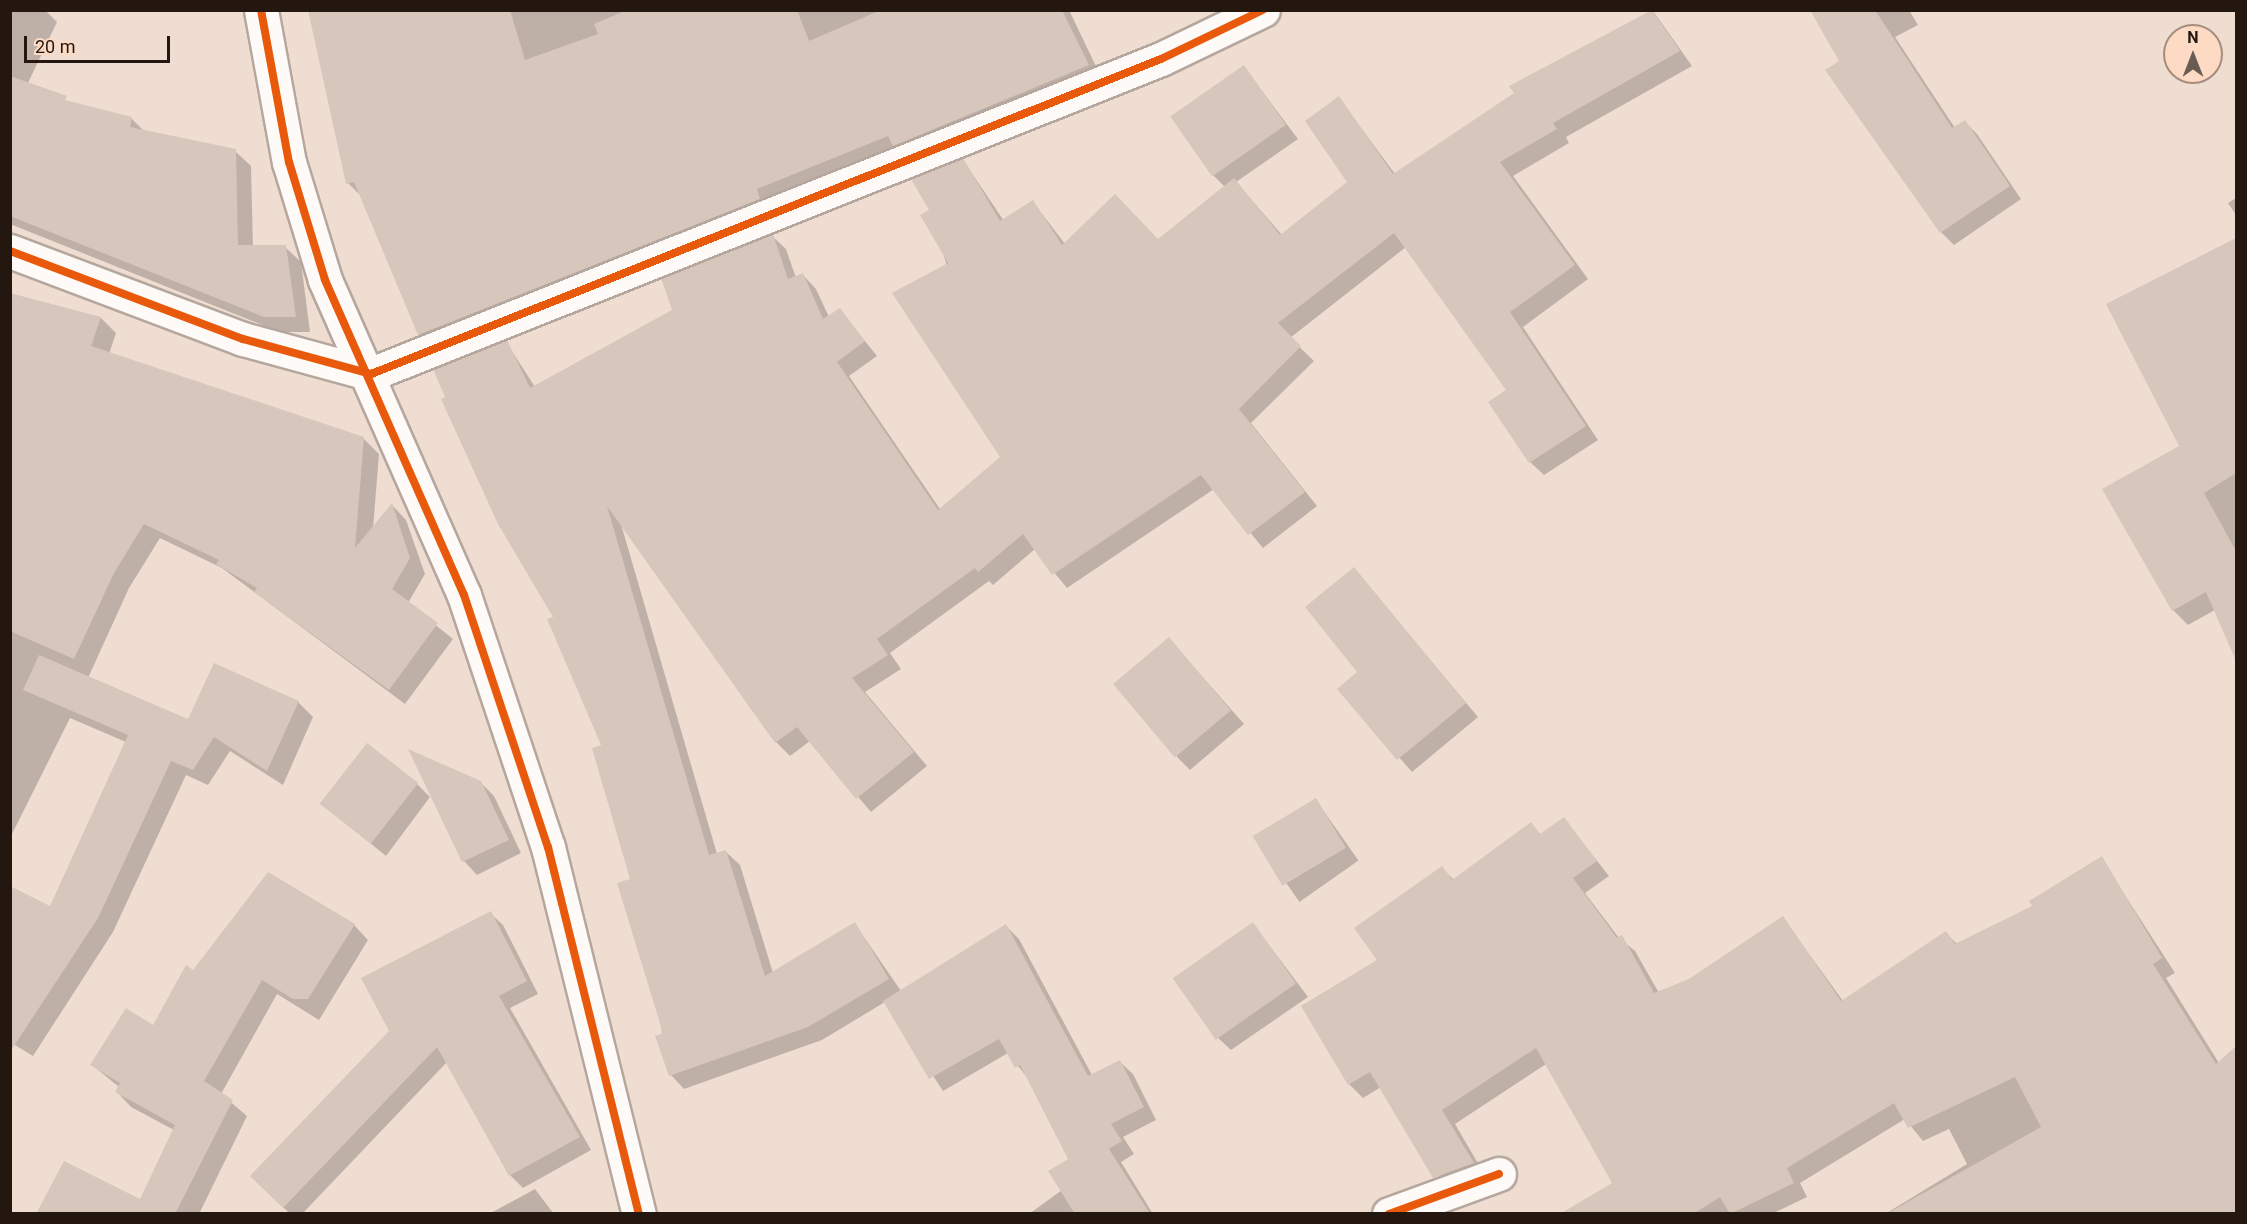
<!DOCTYPE html>
<html>
<head>
<meta charset="utf-8">
<style>
  body { margin:0 }
  #map { position:relative; width:2247px; height:1224px; overflow:hidden; background:#efddd1; font-family:Roboto,sans-serif }
  div>[style] { position:absolute }
  [style*='--x'] { left:calc(var(--x)*1px); top:calc(var(--y)*1px); width:calc(var(--w)*1px); rotate:calc(var(--a)*1deg) }
  .shadow>* { inset:0; background:#0003; transform-origin:0 0 }
  .building>* { inset:0; background:#d7c6bb; transform-origin:0 0 }
  .roads { filter:drop-shadow(2px 0 #b5a79e) drop-shadow(-2px 0 #b5a79e) drop-shadow(0 2px #b5a79e) drop-shadow(0 -2px #b5a79e) }
  .minor>* { height:33px; margin:-16.5px; padding:0 16.5px; transform-origin:16.5px; border-radius:16.5px; background:#fdfaf8 }
  .cycleway>* { height:8px; margin:-4px; padding:0 4px; transform-origin:4px; border-radius:4px; background:#e8590c }
  span { translate:-50% -50%; white-space:nowrap; text-align:center; line-height:1.15; -webkit-text-stroke:4.5px #fcdac4; paint-order:stroke }
  .frame { position:absolute; inset:0; border:12px solid #23170f; pointer-events:none }
  .north { position:absolute; left:2163px; top:24px; width:60px; height:60px; box-sizing:border-box; background:#fcdac4; border:2px solid #a58c7c; border-radius:50%; rotate:0deg; font-size:16px; font-weight:700; line-height:24px; text-align:center; color:#23170f }
  .north::after { content:''; display:block; margin:auto; width:21px; height:27px; background:#6a5c53; clip-path:polygon(50% 0,100% 100%,50% 72%,0 100%) }
  .scale { position:absolute; left:24px; top:36px; width:146px; height:27px; box-sizing:border-box; border:3px solid #23170f; border-top:0; padding-left:8px; font-size:18px; line-height:21px; white-space:nowrap; color:#23170f; -webkit-text-stroke:4px #fcdac4; paint-order:stroke }
</style>
</head>
<body>
<div id="map">
  <div class="shadow">
    <div style="clip-path:polygon(10px 10px,45px 10px,57px 22px,28px 83px,73px 104px,132px 119px,144px 131px,235px 151px,251px 166px,253px 247px,285px 247px,301px 262px,310px 332px,280px 332px,10px 224px)"></div>
    <div style="clip-path:polygon(314px 10px,1069px 10px,1103px 81px,435px 350px,420px 334px,363px 198px,348px 183px)"></div>
    <div style="clip-path:polygon(1812px 10px,1909px 10px,1918px 25px,1895px 37px,1955px 128px,1965px 122px,1977px 134px,2021px 199px,1954px 245px,1941px 232px)"></div>
    <div style="clip-path:polygon(1653px 11px,1692px 66px,1566px 137px,1569px 143px,1513px 176px,1588px 279px,1523px 327px,1598px 440px,1544px 475px,1530px 462px,1508px 390px,1406px 247px,1290px 338px,1314px 361px,1251px 423px,1317px 506px,1263px 548px,1214px 489px,1067px 588px,1035px 549px,993px 585px,989px 581px,890px 653px,901px 669px,865px 692px,927px 766px,871px 812px,810px 741px,790px 756px,776px 742px,621px 524px,717px 854px,726px 852px,740px 865px,773px 973px,855px 924px,901px 991px,1006px 926px,1019px 939px,1092px 1075px,1120px 1062px,1133px 1074px,1156px 1120px,1123px 1137px,1134px 1154px,1121px 1162px,1153px 1214px,1029px 1214px,1062px 1190px,1070px 1159px,1029px 1080px,1008px 1053px,943px 1091px,885px 1002px,822px 1040px,684px 1089px,671px 1075px,603px 746px,555px 618px,506px 342px,535px 387px,674px 310px,772px 236px,786px 249px,796px 278px,803px 275px,816px 289px,829px 317px,840px 310px,877px 356px,849px 376px,940px 509px,1002px 457px,931px 211px,963px 160px,1004px 221px,1033px 202px,1065px 244px,1158px 241px,1225px 187px,1213px 175px,1244px 67px,1298px 139px,1236px 182px,1282px 235px,1349px 182px,1339px 98px,1395px 174px,1516px 94px,1511px 86px)"></div>
    <div style="clip-path:polygon(2236px 198px,2236px 215px,2228px 203px)"></div>
    <div style="clip-path:polygon(2236px 239px,2236px 657px,2215px 610px,2188px 625px,2173px 610px,2181px 447px,2108px 305px)"></div>
    <div style="clip-path:polygon(10px 295px,101px 318px,116px 333px,109px 354px,364px 439px,379px 454px,373px 529px,392px 505px,406px 520px,425px 574px,408px 603px,453px 639px,405px 704px,222px 568px,160px 538px,129px 588px,88px 678px,189px 721px,298px 702px,313px 717px,283px 785px,230px 751px,208px 785px,186px 775px,113px 932px,33px 1056px,10px 1042px,50px 908px,126px 742px,70px 718px,10px 838px)"></div>
    <div style="clip-path:polygon(1354px 569px,1478px 717px,1412px 772px,1339px 689px,1359px 672px)"></div>
    <div style="clip-path:polygon(1169px 639px,1244px 724px,1190px 770px,1177px 757px)"></div>
    <div style="clip-path:polygon(480px 782px,494px 796px,521px 853px,477px 875px,464px 861px)"></div>
    <div style="clip-path:polygon(417px 784px,430px 797px,386px 856px,322px 804px)"></div>
    <div style="left:1316px;top:800px;width:74px;height:72px;rotate:55deg"></div>
    <div style="clip-path:polygon(1564px 819px,1609px 876px,1585px 893px,1619px 938px,1635px 951px,1659px 993px,1689px 981px,1783px 918px,1843px 1001px,1946px 933px,1957px 944px,2034px 907px,2101px 858px,2175px 973px,2166px 978px,2219px 1063px,2236px 1048px,2236px 1214px,1885px 1214px,1967px 1164px,1949px 1129px,1923px 1141px,1905px 1119px,1800px 1183px,1807px 1197px,1772px 1214px,1581px 1214px,1614px 1183px,1546px 1064px,1455px 1124px,1486px 1177px,1448px 1191px,1381px 1087px,1363px 1098px,1349px 1084px,1379px 961px,1442px 868px,1454px 880px,1531px 824px,1541px 835px)"></div>
    <div style="clip-path:polygon(490px 913px,503px 925px,538px 994px,510px 1008px,591px 1150px,523px 1188px,510px 1175px,447px 1062px,302px 1214px,290px 1214px,252px 1176px,391px 1031px)"></div>
    <div style="clip-path:polygon(1253px 924px,1308px 997px,1231px 1050px,1217px 1037px)"></div>
    <div style="clip-path:polygon(354px 925px,368px 940px,319px 1020px,277px 994px,221px 1094px,247px 1116px,199px 1214px,38px 1214px,140px 1201px,174px 1130px,131px 1107px,117px 1092px,119px 1087px,92px 1065px,153px 1027px,194px 972px)"></div>
    <div style="clip-path:polygon(535px 1189px,554px 1214px,489px 1214px)"></div>
  </div>
  <div class="building">
    <div style="clip-path:polygon(308px 10px,510px 10px,525px 60px,598px 34px,594px 24px,627px 10px,797px 10px,809px 41px,881px 10px,1062px 10px,1089px 65px,893px 146px,888px 136px,757px 189px,760px 199px,418px 335px,354px 182px,346px 184px)"></div>
    <div style="clip-path:polygon(1652px 10px,1680px 51px,1553px 123px,1557px 129px,1500px 162px,1575px 265px,1510px 312px,1586px 426px,1529px 463px,1488px 402px,1506px 390px,1394px 233px,1278px 323px,1301px 346px,1239px 409px,1305px 492px,1248px 535px,1201px 475px,1052px 575px,1023px 534px,978px 572px,975px 568px,877px 639px,888px 655px,852px 678px,914px 752px,856px 799px,797px 727px,775px 743px,607px 506px,709px 855px,726px 850px,765px 976px,855px 922px,889px 979px,808px 1027px,669px 1076px,655px 1036px,663px 1033px,617px 883px,630px 879px,592px 748px,601px 745px,547px 619px,553px 617px,498px 524px,441px 399px,445px 397px,433px 369px,507px 340px,530px 388px,672px 310px,661px 278px,773px 234px,788px 279px,803px 273px,823px 319px,840px 308px,865px 341px,837px 362px,938px 510px,1000px 457px,892px 293px,948px 263px,920px 215px,929px 210px,911px 179px,963px 158px,1000px 221px,1033px 200px,1062px 245px,1115px 194px,1158px 239px,1234px 178px,1280px 235px,1347px 182px,1305px 121px,1339px 96px,1393px 174px,1514px 93px,1509px 86px)"></div>
    <div style="clip-path:polygon(1810px 10px,1875px 10px,1952px 128px,1965px 120px,2010px 186px,1940px 233px,1825px 70px,1839px 61px)"></div>
    <div style="left:1244px;top:65px;width:73px;height:90px;rotate:55deg"></div>
    <div style="clip-path:polygon(10px 76px,67px 96px,65px 100px,132px 117px,130px 127px,236px 149px,238px 245px,286px 245px,296px 317px,264px 317px,10px 216px)"></div>
    <div style="clip-path:polygon(2236px 238px,2236px 473px,2204px 493px,2236px 551px,2236px 661px,2206px 592px,2172px 611px,2102px 489px,2179px 446px,2106px 304px)"></div>
    <div style="clip-path:polygon(10px 293px,101px 317px,91px 346px,364px 437px,355px 548px,392px 503px,410px 558px,392px 589px,438px 623px,389px 690px,254px 592px,257px 588px,216px 564px,219px 560px,144px 524px,114px 573px,74px 659px,10px 631px)"></div>
    <div style="clip-path:polygon(1354px 567px,1466px 703px,1397px 760px,1337px 689px,1357px 672px,1305px 607px)"></div>
    <div style="left:1169px;top:637px;width:96px;height:73px;rotate:50deg"></div>
    <div style="clip-path:polygon(39px 655px,188px 719px,214px 663px,299px 701px,267px 771px,214px 737px,193px 770px,171px 761px,98px 918px,10px 1052px,10px 886px,50px 906px,128px 735px,23px 690px)"></div>
    <div style="left:367px;top:743px;width:65px;height:77px;rotate:38deg"></div>
    <div style="clip-path:polygon(408px 749px,481px 781px,509px 840px,462px 862px)"></div>
    <div style="left:1316px;top:798px;width:58px;height:74px;rotate:59deg"></div>
    <div style="clip-path:polygon(1564px 817px,1597px 861px,1573px 878px,1617px 938px,1622px 935px,1654px 993px,1689px 979px,1783px 916px,1841px 1001px,1946px 931px,1955px 944px,2032px 906px,2029px 901px,2102px 856px,2162px 958px,2153px 964px,2216px 1064px,2236px 1046px,2236px 1214px,1886px 1214px,2041px 1127px,2015px 1077px,1908px 1128px,1894px 1103px,1787px 1168px,1794px 1183px,1730px 1214px,1720px 1197px,1693px 1214px,1560px 1214px,1612px 1183px,1536px 1048px,1442px 1110px,1474px 1163px,1433px 1178px,1370px 1072px,1348px 1085px,1301px 1006px,1377px 960px,1354px 928px,1442px 866px,1452px 880px,1531px 822px,1540px 834px)"></div>
    <div style="clip-path:polygon(268px 872px,355px 924px,308px 999px,293px 999px,262px 980px,204px 1081px,233px 1100px,175px 1214px,36px 1214px,64px 1161px,140px 1199px,175px 1125px,115px 1092px,120px 1083px,90px 1065px,126px 1008px,153px 1025px,186px 965px,193px 970px)"></div>
    <div style="clip-path:polygon(491px 911px,527px 981px,499px 996px,580px 1137px,509px 1176px,437px 1047px,283px 1208px,250px 1176px,389px 1031px,361px 978px)"></div>
    <div style="left:1253px;top:922px;width:75px;height:98px;rotate:55deg"></div>
    <div style="clip-path:polygon(1006px 924px,1088px 1076px,1120px 1060px,1144px 1107px,1111px 1124px,1122px 1141px,1109px 1149px,1150px 1214px,1075px 1214px,1048px 1171px,1068px 1159px,1020px 1065px,1015px 1068px,999px 1039px,929px 1079px,883px 1001px)"></div>
  </div>
  <div class="roads">
    <div class="minor">
      <div style="--x:261;--y:10;--w:155;--a:79.6"></div>
      <div style="--x:289;--y:162;--w:123;--a:73"></div>
      <div style="--x:325;--y:280;--w:344;--a:66.2"></div>
      <div style="--x:464;--y:595;--w:266;--a:71.6"></div>
      <div style="--x:548;--y:847;--w:378;--a:76.1"></div>
      <div style="--x:10;--y:251;--w:249;--a:20.7"></div>
      <div style="--x:243;--y:339;--w:133;--a:15.3"></div>
      <div style="--x:371;--y:374;--w:850;--a:-21.74"></div>
      <div style="--x:1161;--y:59;--w:113;--a:-25.7"></div>
      <div style="--x:1389;--y:1214;--w:117;--a:-20"></div>
    </div>
  </div>
  <div class="cycleway">
    <div style="--x:261;--y:10;--w:155;--a:79.6"></div>
    <div style="--x:289;--y:162;--w:123;--a:73"></div>
    <div style="--x:325;--y:280;--w:344;--a:66.2"></div>
    <div style="--x:464;--y:595;--w:266;--a:71.6"></div>
    <div style="--x:548;--y:847;--w:378;--a:76.1"></div>
    <div style="--x:10;--y:251;--w:249;--a:20.7"></div>
    <div style="--x:243;--y:339;--w:133;--a:15.3"></div>
    <div style="--x:371;--y:374;--w:850;--a:-21.74"></div>
    <div style="--x:1161;--y:59;--w:113;--a:-25.7"></div>
    <div style="--x:1389;--y:1214;--w:117;--a:-20"></div>
  </div>
  <div class="frame"></div>
  <div class="north">N</div>
  <div class="scale">20 m</div>
</div>
</body>
</html>
